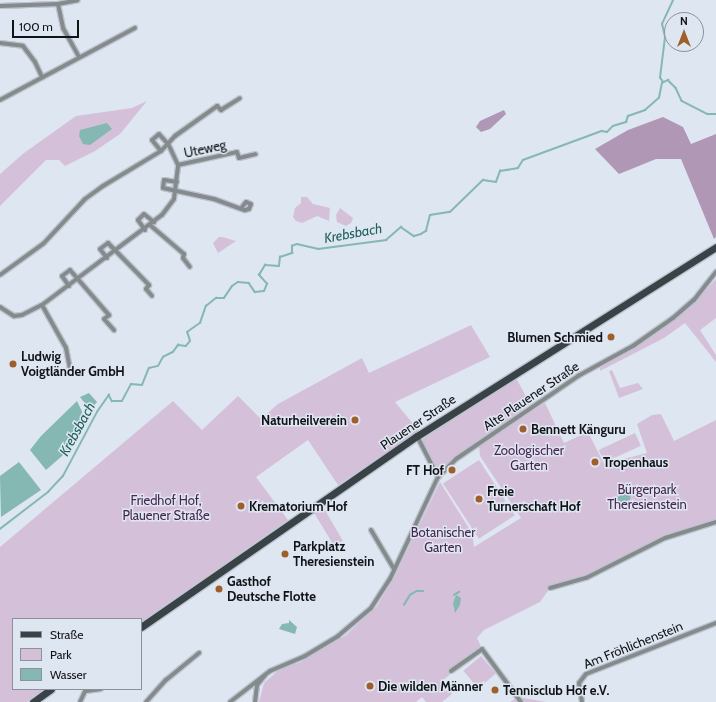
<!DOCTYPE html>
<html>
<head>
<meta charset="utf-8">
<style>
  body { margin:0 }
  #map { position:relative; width:716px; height:702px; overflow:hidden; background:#dee6f1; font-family:Cabin,sans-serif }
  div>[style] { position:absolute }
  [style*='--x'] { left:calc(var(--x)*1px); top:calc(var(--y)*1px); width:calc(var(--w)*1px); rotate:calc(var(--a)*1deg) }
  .green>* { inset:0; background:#d5c0da; transform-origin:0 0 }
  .forest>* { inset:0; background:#b097b6 }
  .water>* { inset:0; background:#85b7b3 }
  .stream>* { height:1.5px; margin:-0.75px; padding:0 0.75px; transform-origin:0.75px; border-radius:0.75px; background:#85b7b3 }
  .roads { filter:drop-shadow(1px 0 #bdc4ce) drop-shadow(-1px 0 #bdc4ce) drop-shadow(0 1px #bdc4ce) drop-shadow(0 -1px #bdc4ce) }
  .street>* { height:4px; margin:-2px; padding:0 2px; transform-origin:2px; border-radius:2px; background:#858b8d }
  .primary>* { height:7px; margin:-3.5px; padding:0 3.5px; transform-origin:3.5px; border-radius:3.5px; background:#394246 }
  .dots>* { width:11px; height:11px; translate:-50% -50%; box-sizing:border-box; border:2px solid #dee6f1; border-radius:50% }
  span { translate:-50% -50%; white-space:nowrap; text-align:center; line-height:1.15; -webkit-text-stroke:3px #dee6f1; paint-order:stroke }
  .street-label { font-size:13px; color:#111317 }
  .poi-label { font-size:13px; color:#111317; font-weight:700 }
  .right { translate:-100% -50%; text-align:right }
  .left { translate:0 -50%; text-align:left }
  .park-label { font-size:13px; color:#482650 }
  .water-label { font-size:14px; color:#20625f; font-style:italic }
  .legend { position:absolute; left:12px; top:618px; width:130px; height:72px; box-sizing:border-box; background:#dee6f1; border:1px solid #8c929a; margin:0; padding:5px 7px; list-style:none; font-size:12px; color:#111317 }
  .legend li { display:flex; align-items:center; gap:8px; height:20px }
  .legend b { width:20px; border:1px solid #8c929a }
  .north { position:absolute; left:664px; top:12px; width:40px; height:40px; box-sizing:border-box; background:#dee6f1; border:1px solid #8c929a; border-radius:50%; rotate:0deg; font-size:11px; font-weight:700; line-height:16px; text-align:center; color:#111317 }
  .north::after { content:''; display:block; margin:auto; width:14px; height:18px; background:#a05e2b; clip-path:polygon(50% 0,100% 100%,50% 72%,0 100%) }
  .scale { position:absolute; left:12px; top:20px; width:67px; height:18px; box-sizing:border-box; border:2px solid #111317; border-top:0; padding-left:5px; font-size:12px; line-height:14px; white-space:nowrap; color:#111317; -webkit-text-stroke:3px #dee6f1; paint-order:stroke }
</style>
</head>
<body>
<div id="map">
  <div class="green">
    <div style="clip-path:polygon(147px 101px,120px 134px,95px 151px,65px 166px,59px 160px,46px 160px,0 206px,0 174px,24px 153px,76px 116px,132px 108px)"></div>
    <div style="clip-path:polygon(301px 197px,307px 197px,313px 204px,330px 208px,329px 221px,317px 216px,302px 223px,296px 221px,293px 217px,295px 208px,301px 203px)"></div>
    <div style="clip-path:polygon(340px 208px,353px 218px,351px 223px,346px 226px,337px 222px,336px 215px)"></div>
    <div style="clip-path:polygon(219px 237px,222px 237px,236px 241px,218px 253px,213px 243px)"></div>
    <div style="clip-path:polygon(716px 279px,716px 318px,700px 330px,716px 355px,716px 362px,685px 323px,664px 338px,600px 371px,600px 368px,654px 335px,690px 307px)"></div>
    <div style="clip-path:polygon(471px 325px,490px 357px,395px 402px,419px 431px,338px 485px,308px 440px,256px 477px,288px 520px,141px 622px,141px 619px,13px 619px,13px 689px,46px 689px,27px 702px,0 702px,0 547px,173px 401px,202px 430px,238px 396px,261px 419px,278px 404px,362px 358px,369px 373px)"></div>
    <div style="clip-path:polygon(612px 370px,620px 388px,638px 383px,643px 389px,619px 398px,609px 371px)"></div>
    <div style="clip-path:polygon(515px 376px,530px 404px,438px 472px,419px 437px)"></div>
    <div style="clip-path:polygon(545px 403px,564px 443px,588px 432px,604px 464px,647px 453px,637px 424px,652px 415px,661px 414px,674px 441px,716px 420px,716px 522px,665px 538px,586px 578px,550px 588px,540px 602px,484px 630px,477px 638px,482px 649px,442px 681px,452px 694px,442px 702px,426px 702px,422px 697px,416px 702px,259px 702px,264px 683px,280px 669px,301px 662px,346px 635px,377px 606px,393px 580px,440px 482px,472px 533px,474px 547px,521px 518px,480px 456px,479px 445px)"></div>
    <div style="left:635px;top:433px;width:14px;height:40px;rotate:65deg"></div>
    <div style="left:479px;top:460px;width:66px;height:43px;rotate:57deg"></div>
    <div style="clip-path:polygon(322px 505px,343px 541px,333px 544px,314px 513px)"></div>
    <div style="left:481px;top:656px;width:23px;height:23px;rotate:50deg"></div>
    <div style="clip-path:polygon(518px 697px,546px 702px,510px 702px)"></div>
  </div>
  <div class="forest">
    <div style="clip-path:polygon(504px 110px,506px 114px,490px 129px,481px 132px,476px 127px,480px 121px)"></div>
    <div style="clip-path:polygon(663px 117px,683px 127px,691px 144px,716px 134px,716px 237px,714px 239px,681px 159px,656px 159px,619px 174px,595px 149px,628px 130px)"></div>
  </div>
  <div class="water">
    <div style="clip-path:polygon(107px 123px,112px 129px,90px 145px,83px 144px,79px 136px,80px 130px)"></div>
    <div style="clip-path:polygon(89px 393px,97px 402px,90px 410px,80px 397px)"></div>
    <div style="clip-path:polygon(77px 401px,87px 422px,70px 449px,46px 470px,30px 450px,41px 436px)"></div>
    <div style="clip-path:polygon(19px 462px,41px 490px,1px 517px,0 476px)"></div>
    <div style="clip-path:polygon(628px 485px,632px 487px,629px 503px,615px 501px)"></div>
    <div style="clip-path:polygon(456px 595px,461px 598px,460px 605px,455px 613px,453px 603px)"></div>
    <div style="clip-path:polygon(289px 620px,297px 627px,295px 634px,279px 629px,282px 624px,289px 623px)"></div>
  </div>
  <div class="stream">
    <div style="--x:663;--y:82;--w:5;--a:-127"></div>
    <div style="--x:660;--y:78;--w:41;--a:-83"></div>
    <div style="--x:665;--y:37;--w:13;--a:-103"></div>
    <div style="--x:662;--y:24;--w:26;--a:-65"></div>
    <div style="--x:0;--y:529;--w:61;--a:-37.6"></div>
    <div style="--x:48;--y:492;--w:22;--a:-47"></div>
    <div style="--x:63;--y:476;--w:72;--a:-62"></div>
    <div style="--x:97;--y:412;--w:21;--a:-55"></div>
    <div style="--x:109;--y:395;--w:7;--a:63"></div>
    <div style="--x:112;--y:401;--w:10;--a:0"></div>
    <div style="--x:122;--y:401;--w:19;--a:-62"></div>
    <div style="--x:131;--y:384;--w:11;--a:5"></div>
    <div style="--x:142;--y:385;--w:18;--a:-68"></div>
    <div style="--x:149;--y:368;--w:9;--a:-13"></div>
    <div style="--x:158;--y:366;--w:10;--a:-61"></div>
    <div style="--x:163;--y:357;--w:11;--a:-27"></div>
    <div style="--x:173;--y:352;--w:9;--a:-54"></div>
    <div style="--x:178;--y:345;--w:8;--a:7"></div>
    <div style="--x:186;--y:346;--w:6;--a:-51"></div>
    <div style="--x:190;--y:341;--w:9;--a:-108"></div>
    <div style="--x:187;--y:332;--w:16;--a:-35"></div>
    <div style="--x:200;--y:323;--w:18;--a:-71"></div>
    <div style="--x:206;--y:306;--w:13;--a:-39"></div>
    <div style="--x:216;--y:298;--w:8;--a:0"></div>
    <div style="--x:224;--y:298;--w:14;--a:-56"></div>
    <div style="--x:232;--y:286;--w:7;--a:-34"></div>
    <div style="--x:238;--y:282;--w:11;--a:5"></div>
    <div style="--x:249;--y:283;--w:11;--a:56"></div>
    <div style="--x:255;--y:292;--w:9;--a:-6"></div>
    <div style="--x:264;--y:291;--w:8;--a:-67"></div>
    <div style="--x:267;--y:284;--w:12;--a:-132"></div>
    <div style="--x:259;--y:275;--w:12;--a:-59"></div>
    <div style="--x:265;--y:265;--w:14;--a:4"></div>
    <div style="--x:279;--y:266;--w:9;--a:-84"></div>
    <div style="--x:280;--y:257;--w:13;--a:-18"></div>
    <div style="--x:292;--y:253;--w:7;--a:-90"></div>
    <div style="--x:292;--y:246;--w:5;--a:-22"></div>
    <div style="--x:297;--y:244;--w:22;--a:13"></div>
    <div style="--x:318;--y:249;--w:69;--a:-7.5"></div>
    <div style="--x:386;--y:240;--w:20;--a:-41"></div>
    <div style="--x:401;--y:227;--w:16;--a:35"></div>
    <div style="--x:414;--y:236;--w:7;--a:-16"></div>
    <div style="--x:421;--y:234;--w:6;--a:-31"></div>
    <div style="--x:426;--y:231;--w:16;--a:-76"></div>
    <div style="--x:430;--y:215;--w:20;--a:-9"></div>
    <div style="--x:450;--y:212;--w:46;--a:-44.1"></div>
    <div style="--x:483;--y:180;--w:13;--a:9"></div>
    <div style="--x:496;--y:182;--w:12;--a:-70"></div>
    <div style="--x:500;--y:171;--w:18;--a:-9"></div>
    <div style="--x:518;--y:168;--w:9;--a:-58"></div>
    <div style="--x:523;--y:160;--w:84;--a:-20.2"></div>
    <div style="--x:602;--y:131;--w:5;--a:11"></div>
    <div style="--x:607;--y:132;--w:8;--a:-45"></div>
    <div style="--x:613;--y:126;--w:14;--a:-17"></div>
    <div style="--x:626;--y:122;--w:6;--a:-72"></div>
    <div style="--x:628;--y:116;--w:18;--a:-19"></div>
    <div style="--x:645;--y:110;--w:18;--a:-41"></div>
    <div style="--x:659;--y:98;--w:15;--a:-79"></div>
    <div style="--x:662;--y:83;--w:7;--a:-27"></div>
    <div style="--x:668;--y:80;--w:11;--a:45"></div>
    <div style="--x:676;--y:88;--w:14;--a:65"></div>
    <div style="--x:682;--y:101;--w:29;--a:27"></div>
    <div style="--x:708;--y:114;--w:8;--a:0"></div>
    <div style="--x:418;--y:591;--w:5;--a:0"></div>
    <div style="--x:454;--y:595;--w:6;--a:-31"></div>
    <div style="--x:404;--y:605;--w:12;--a:-59"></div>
    <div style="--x:410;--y:595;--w:8;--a:-30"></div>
  </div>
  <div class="roads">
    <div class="street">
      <div style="--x:58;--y:4;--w:25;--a:78"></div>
      <div style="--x:63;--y:28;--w:33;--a:61"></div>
      <div style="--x:0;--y:6;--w:58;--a:-2"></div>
      <div style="--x:58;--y:4;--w:20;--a:-11"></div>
      <div style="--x:0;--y:43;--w:23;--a:7"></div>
      <div style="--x:23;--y:46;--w:20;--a:53"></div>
      <div style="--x:35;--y:62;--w:17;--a:65"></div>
      <div style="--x:0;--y:100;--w:153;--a:-28.1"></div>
      <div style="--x:178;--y:165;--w:60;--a:-12.4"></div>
      <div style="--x:237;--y:152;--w:6;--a:72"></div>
      <div style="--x:239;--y:158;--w:17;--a:-13"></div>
      <div style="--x:177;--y:182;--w:13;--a:-171"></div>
      <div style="--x:164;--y:180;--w:8;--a:97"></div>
      <div style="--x:163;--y:188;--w:52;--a:12.2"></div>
      <div style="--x:214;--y:199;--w:33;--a:20"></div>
      <div style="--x:245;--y:210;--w:4;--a:-14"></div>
      <div style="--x:249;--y:209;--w:5;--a:-68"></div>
      <div style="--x:251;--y:204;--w:5;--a:-158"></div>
      <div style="--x:246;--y:202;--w:6;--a:129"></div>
      <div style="--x:150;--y:225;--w:45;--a:40.5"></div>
      <div style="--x:184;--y:254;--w:4;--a:104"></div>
      <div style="--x:183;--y:258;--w:11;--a:52"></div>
      <div style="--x:145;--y:230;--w:12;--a:-125"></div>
      <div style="--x:138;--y:220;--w:8;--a:-45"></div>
      <div style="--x:144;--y:214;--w:13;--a:39"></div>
      <div style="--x:107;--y:258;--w:11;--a:-128"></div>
      <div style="--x:100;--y:249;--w:10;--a:-37"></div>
      <div style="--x:108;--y:243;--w:59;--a:45.7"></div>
      <div style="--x:149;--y:285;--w:5;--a:127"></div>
      <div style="--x:146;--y:289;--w:9;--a:49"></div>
      <div style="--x:0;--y:275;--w:54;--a:-36"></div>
      <div style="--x:44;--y:243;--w:60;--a:-47"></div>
      <div style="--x:85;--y:199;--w:22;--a:-36"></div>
      <div style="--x:103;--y:186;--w:68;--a:-31.1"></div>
      <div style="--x:161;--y:151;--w:21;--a:-47"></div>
      <div style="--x:175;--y:136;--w:52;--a:-35.5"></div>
      <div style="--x:217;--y:106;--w:6;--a:45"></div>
      <div style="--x:221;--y:110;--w:22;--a:-32"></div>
      <div style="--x:69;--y:286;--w:12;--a:-125"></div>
      <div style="--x:62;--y:276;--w:10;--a:-37"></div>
      <div style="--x:70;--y:270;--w:60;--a:49.1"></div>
      <div style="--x:109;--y:315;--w:6;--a:141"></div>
      <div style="--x:104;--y:319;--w:15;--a:48"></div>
      <div style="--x:42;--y:305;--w:49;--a:60.8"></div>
      <div style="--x:66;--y:348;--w:20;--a:79"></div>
      <div style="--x:0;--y:307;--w:17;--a:33"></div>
      <div style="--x:14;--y:316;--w:8;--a:-7"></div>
      <div style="--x:22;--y:315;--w:22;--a:-27"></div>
      <div style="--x:42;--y:305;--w:150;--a:-36.9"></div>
      <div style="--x:162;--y:215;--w:20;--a:-53"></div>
      <div style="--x:174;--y:199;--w:34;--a:-83"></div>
      <div style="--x:178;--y:165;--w:23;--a:-115"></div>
      <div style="--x:168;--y:144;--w:13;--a:-132"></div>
      <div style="--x:159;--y:134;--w:9;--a:139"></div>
      <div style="--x:152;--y:140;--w:14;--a:51"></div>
      <div style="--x:417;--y:436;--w:46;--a:62.9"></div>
      <div style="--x:371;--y:530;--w:45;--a:59.5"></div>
      <div style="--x:550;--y:588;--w:37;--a:-16"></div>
      <div style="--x:586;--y:578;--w:89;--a:-26.9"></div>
      <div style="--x:665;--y:538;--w:53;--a:-17.4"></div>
      <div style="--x:451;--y:671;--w:38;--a:-35"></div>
      <div style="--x:482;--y:649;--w:66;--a:53.7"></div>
      <div style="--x:86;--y:691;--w:15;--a:-8"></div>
      <div style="--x:80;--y:702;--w:14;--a:-65"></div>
      <div style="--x:146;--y:702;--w:30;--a:-48"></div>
      <div style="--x:166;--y:680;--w:43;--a:-39.3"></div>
      <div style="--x:230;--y:702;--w:51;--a:-37.8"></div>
      <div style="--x:270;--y:671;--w:38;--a:-23"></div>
      <div style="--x:305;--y:656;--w:39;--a:-31"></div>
      <div style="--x:338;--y:636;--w:43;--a:-40.3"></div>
      <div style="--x:371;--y:608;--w:35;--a:-57"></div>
      <div style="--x:390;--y:579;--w:113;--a:-64.8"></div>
      <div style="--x:438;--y:477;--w:25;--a:-45"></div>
      <div style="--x:456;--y:459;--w:148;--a:-34.2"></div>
      <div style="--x:578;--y:376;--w:63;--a:-28.6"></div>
      <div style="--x:633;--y:346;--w:49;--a:-35"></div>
      <div style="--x:673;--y:318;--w:28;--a:-41"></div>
      <div style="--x:694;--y:300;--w:36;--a:-52"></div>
      <div style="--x:255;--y:702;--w:17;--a:-83"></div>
      <div style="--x:257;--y:685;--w:13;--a:-51"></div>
      <div style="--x:582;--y:702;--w:19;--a:-99"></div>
      <div style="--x:579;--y:683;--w:11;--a:-52"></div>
      <div style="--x:586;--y:674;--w:140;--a:-21.4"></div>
    </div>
    <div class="primary">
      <div style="--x:141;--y:627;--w:336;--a:-34.7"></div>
      <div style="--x:417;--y:436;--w:354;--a:-32.3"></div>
      <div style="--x:33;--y:702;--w:22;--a:-36"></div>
    </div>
  </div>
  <div class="dots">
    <div style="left:611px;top:337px;background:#a05e2b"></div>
    <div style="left:13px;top:364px;background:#a05e2b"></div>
    <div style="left:355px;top:420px;background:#a05e2b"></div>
    <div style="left:523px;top:429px;background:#a05e2b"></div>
    <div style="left:595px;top:462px;background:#a05e2b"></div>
    <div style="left:452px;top:470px;background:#a05e2b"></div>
    <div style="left:479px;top:499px;background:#a05e2b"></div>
    <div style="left:241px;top:506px;background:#a05e2b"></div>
    <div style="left:285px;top:554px;background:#a05e2b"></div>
    <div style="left:219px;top:589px;background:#a05e2b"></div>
    <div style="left:370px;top:686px;background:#a05e2b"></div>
    <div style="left:495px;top:690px;background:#a05e2b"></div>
  </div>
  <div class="street-label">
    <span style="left:205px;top:149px;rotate:-12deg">Uteweg</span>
    <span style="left:531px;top:396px;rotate:-34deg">Alte Plauener Straße</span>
    <span style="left:418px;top:422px;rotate:-34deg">Plauener Straße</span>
    <span style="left:633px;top:645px;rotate:-22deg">Am Fröhlichenstein</span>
  </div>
  <div class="poi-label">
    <span class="right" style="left:603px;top:337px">Blumen Schmied</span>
    <span class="left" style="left:21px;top:364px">Ludwig<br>Voigtländer GmbH</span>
    <span class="right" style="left:347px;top:420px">Naturheilverein</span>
    <span class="left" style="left:531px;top:429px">Bennett Känguru</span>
    <span class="left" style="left:603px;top:462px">Tropenhaus</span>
    <span class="right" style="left:444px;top:470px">FT Hof</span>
    <span class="left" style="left:487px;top:499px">Freie<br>Turnerschaft Hof</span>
    <span class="left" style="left:249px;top:506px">Krematorium Hof</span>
    <span class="left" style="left:293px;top:554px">Parkplatz<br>Theresienstein</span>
    <span class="left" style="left:227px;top:589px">Gasthof<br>Deutsche Flotte</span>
    <span class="left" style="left:378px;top:686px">Die wilden Männer</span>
    <span class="left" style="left:503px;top:690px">Tennisclub Hof e.V.</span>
  </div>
  <div class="park-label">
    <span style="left:529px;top:458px">Zoologischer<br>Garten</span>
    <span style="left:647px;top:497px">Bürgerpark<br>Theresienstein</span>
    <span style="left:166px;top:508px">Friedhof Hof,<br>Plauener Straße</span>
    <span style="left:443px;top:540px">Botanischer<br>Garten</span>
  </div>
  <div class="water-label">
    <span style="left:353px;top:233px;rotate:-10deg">Krebsbach</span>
    <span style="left:77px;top:429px;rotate:-61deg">Krebsbach</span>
  </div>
  <ul class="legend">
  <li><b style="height:5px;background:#394246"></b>Straße</li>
  <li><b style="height:11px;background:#d5c0da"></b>Park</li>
  <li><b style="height:11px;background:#85b7b3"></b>Wasser</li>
  </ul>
  <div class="north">N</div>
  <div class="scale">100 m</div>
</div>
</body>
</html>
